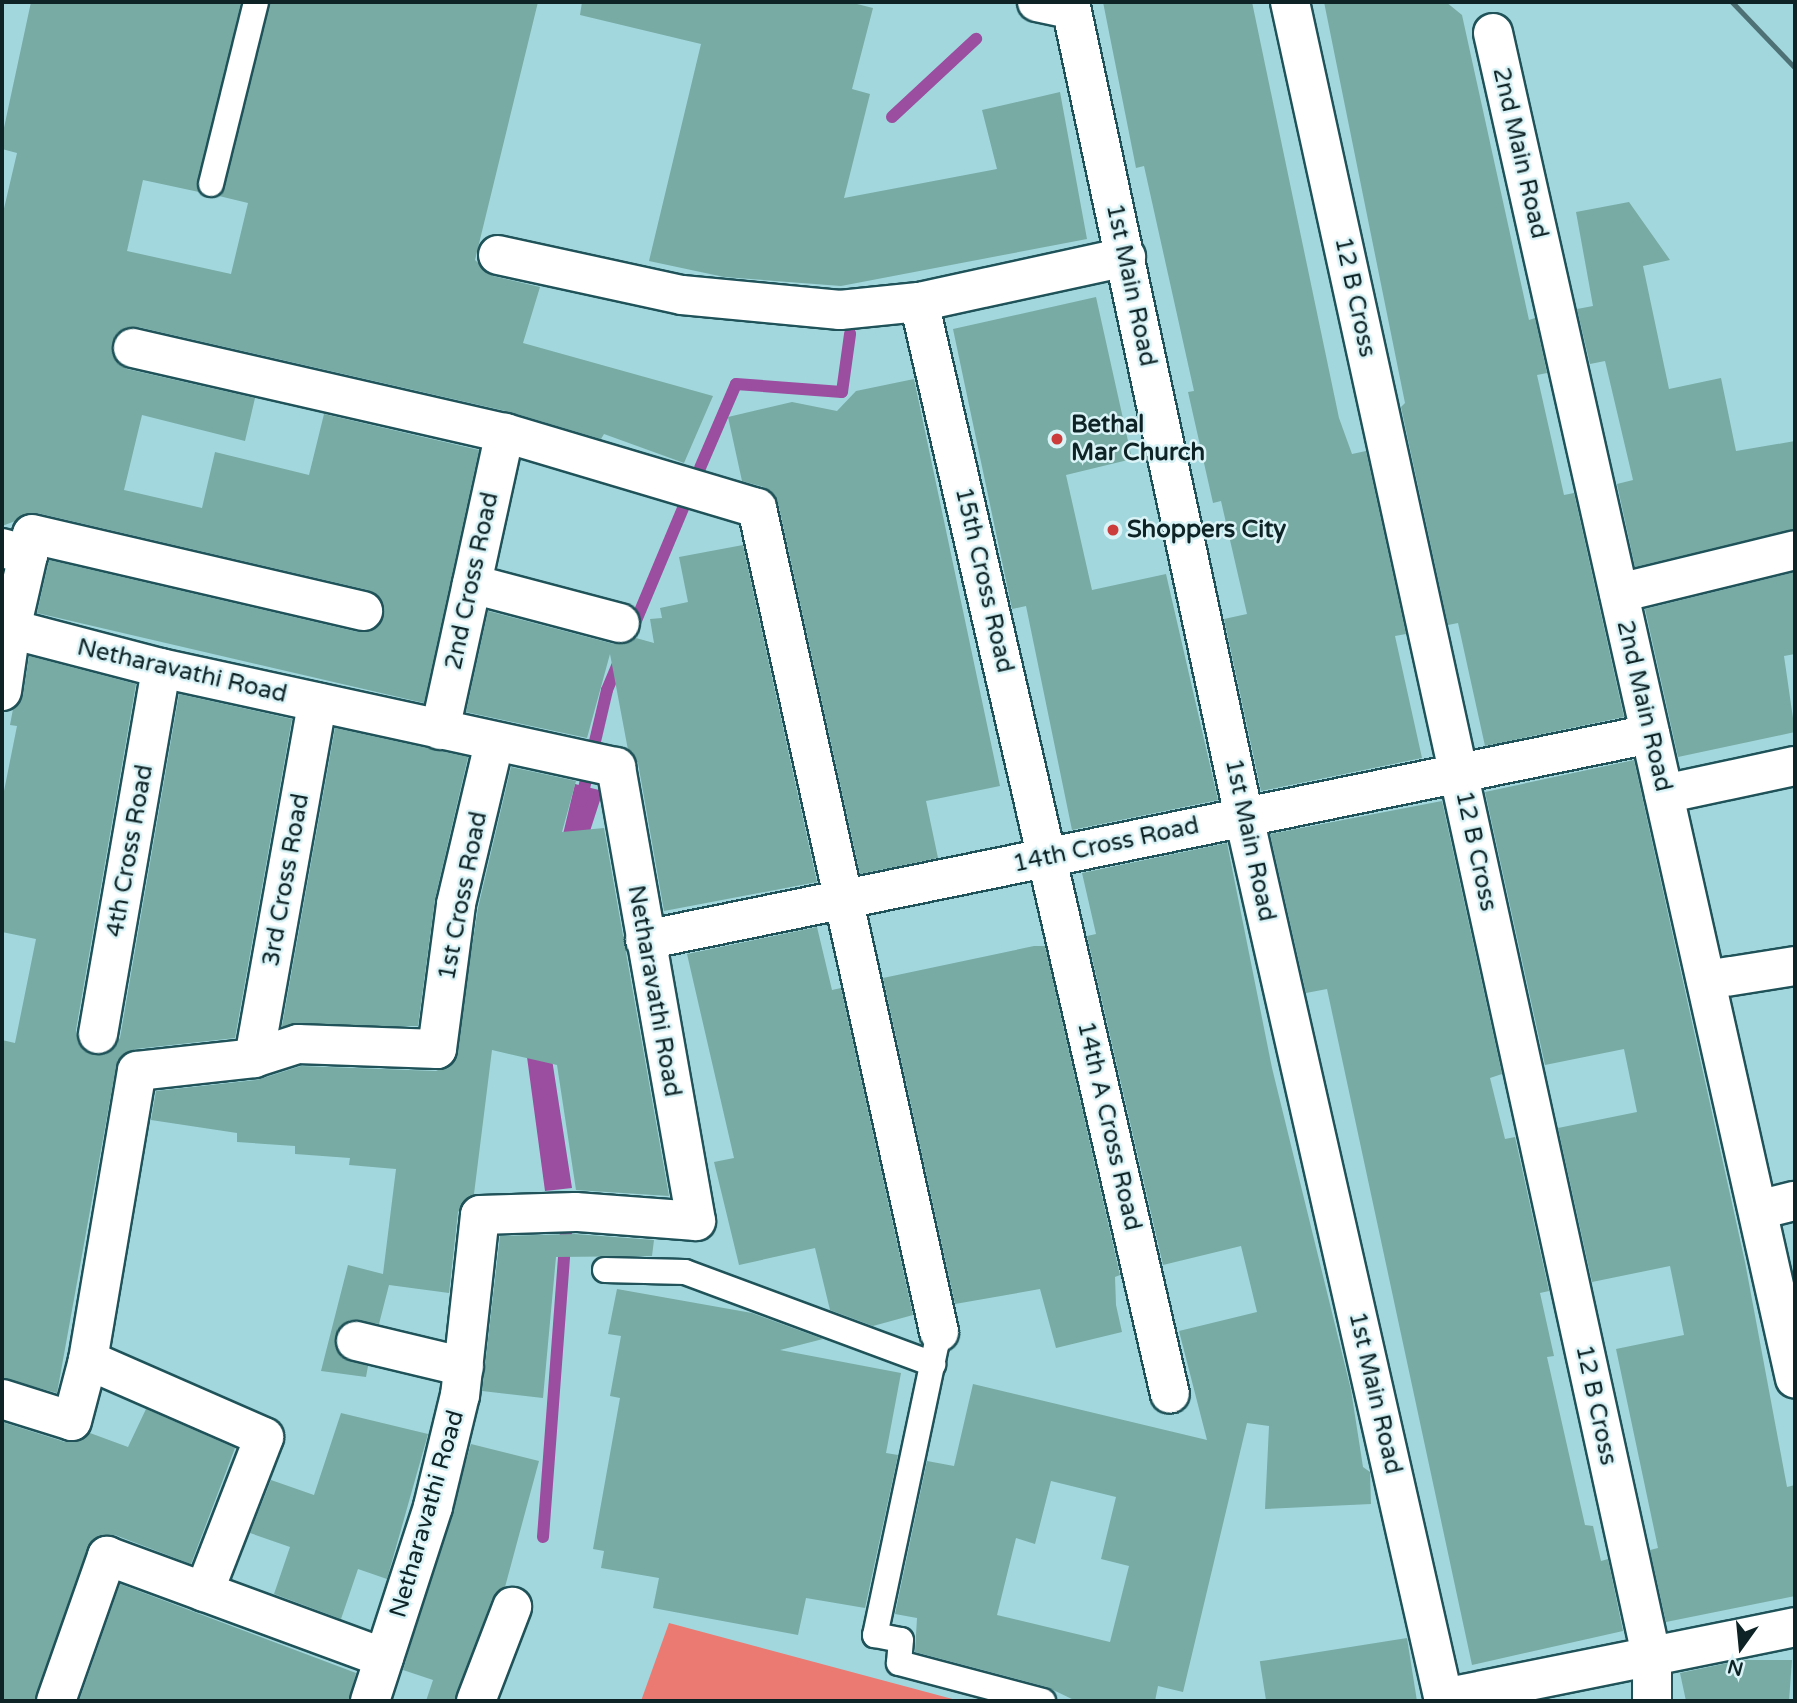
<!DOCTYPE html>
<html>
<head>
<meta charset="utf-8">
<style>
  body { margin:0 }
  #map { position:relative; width:1797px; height:1703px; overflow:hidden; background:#a2d7de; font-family:"Varela Round",sans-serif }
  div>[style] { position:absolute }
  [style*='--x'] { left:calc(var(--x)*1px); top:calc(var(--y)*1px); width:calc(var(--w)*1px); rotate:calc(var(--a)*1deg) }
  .green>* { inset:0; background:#ea7a72 }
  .water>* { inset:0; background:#9b4d9f }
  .stream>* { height:12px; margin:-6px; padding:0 6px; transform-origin:6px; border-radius:6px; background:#9b4d9f }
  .building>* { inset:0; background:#78aba4; transform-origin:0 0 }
  .roads { filter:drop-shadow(2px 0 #1f5359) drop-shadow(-2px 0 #1f5359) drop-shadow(0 2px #1f5359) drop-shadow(0 -2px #1f5359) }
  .service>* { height:24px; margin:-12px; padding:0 12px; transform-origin:12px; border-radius:12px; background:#fff }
  .minor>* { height:38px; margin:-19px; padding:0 19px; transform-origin:19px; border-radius:19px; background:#fff }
  .rail>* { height:5px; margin:-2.5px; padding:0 2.5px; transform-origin:2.5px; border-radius:2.5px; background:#4e7176 }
  .dots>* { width:19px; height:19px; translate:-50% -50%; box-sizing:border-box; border:4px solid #d9f3f6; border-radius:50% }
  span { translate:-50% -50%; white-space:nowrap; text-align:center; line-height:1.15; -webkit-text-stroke:5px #d9f3f6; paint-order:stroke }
  .street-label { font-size:24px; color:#0e2326 }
  .poi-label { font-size:24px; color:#0e2326; font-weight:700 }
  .left { translate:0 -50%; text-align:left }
  .frame { position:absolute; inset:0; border:4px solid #0e2326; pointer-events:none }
  .north { position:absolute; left:1706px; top:1612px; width:70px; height:70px; -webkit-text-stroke:5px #d9f3f6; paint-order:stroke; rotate:195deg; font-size:19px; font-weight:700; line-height:28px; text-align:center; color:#0e2326 }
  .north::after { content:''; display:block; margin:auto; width:24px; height:32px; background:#0e2326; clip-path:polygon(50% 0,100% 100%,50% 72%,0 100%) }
</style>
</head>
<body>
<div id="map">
  <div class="green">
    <div style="clip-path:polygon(669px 1623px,960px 1701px,641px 1701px)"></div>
  </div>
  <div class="water">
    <div style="clip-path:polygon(575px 784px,603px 791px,571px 890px,549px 1040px,572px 1188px,545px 1191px,527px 1057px,527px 985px)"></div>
  </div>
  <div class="stream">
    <div style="--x:892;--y:117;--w:115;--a:-42.9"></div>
    <div style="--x:700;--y:468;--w:91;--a:-66.8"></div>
    <div style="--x:736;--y:384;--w:106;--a:4.3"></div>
    <div style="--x:842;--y:392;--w:59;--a:-82.1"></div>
    <div style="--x:581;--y:801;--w:114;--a:-76.8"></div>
    <div style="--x:607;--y:690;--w:212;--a:-67.3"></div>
    <div style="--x:543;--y:1537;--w:309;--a:-85.7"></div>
  </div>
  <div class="building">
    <div style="clip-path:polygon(31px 2px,241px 2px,199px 192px,143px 180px,127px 251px,231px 274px,248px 203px,219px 196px,270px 2px,538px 2px,475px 260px,493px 276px,540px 287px,523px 343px,713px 396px,684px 463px,604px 434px,601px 439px,510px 412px,138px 327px,117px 333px,112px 344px,118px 364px,127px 369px,255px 398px,245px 441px,142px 415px,124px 490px,202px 508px,215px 452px,309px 475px,324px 414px,479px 450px,424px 703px,37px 613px,49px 560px,358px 632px,378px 626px,384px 615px,378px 596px,368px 590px,37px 513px,2px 526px,2px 217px,17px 153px,2px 149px,2px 137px)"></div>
    <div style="clip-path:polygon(582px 2px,849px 2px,873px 8px,852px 89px,870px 94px,844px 198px,997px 169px,982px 110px,1060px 92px,1087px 239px,841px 286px,724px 277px,649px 261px,701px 44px,580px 15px)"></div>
    <div style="clip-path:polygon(1103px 2px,1252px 2px,1339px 418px,1352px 454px,1366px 451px,1406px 634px,1395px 636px,1422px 758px,1261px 791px,1224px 619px,1247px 614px,1221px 501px,1213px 503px,1188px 392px,1194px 391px,1144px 166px,1136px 168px)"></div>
    <div style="clip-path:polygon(1324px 2px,1446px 2px,1462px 15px,1529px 320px,1535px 318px,1547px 373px,1537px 375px,1564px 495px,1574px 493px,1624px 717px,1485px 746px,1458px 623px,1448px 625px,1401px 407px,1405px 403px)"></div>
    <div style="clip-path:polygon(1629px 202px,1670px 260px,1643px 266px,1669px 389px,1721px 378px,1736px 451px,1795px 441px,1795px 529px,1635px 567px,1617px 484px,1633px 480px,1605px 361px,1590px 364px,1577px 309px,1593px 306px,1576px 212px)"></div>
    <div style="clip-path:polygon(1096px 297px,1132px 459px,1066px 475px,1092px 590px,1166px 574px,1218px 800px,1072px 830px,1026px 606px,1012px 609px,953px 329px)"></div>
    <div style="clip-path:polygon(914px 379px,1000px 786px,926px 801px,938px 858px,860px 874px,778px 503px,764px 487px,742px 481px,728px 417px,792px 402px,837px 411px,856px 391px)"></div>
    <div style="clip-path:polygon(743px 545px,817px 882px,664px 911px,638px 763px,628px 750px,610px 654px,587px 738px,466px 712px,488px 611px,614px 644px,636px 638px,654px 643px,650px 619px,662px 618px,660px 608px,688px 602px,679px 557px)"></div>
    <div style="clip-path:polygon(1795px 572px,1795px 654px,1784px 656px,1795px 732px,1678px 757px,1645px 609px)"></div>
    <div style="clip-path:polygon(29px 656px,136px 684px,76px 1030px,78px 1042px,94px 1055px,106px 1054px,120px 1038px,179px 694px,292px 719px,235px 1038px,135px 1049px,116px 1067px,57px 1393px,2px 1378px,2px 1040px,15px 1043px,36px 939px,2px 932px,2px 801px,17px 726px,10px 725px,13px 709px,23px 695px)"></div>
    <div style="clip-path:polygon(335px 728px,468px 757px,435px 899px,418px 1026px,282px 1026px)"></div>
    <div style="clip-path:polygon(1634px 760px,1745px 1262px,1787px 1487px,1795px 1485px,1795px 1596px,1666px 1622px,1650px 1550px,1658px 1548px,1616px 1349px,1684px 1335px,1670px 1266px,1592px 1282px,1558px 1128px,1637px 1112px,1624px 1049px,1545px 1065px,1485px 792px)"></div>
    <div style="clip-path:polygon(511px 767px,576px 781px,562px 832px,604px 828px,669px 1196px,576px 1190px,557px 1065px,492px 1050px,474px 1194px,458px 1212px,449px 1293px,389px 1285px,379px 1324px,350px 1320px,335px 1335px,341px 1357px,368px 1366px,366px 1377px,321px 1371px,348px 1265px,383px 1274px,396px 1169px,349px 1165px,350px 1158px,295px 1154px,295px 1146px,237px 1142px,237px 1133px,151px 1120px,156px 1091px,257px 1080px,301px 1066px,436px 1071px,454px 1062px,478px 908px)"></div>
    <div style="clip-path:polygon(1442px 801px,1502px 1074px,1490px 1078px,1505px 1139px,1515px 1137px,1549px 1291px,1540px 1293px,1554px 1356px,1547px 1357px,1585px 1525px,1593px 1526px,1601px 1561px,1608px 1559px,1623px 1631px,1472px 1665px,1327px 989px,1306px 993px,1270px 834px)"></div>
    <div style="clip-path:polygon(evenodd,1227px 843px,1272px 1068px,1351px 1390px,1363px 1467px,1370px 1472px,1371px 1504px,1265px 1509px,1269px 1426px,1247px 1423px,1183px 1692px,1158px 1686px,1155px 1701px,1076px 1701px,1047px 1687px,915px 1652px,917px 1618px,895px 1614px,927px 1461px,954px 1466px,973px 1384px,1207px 1440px,1179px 1331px,1257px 1312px,1241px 1246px,1163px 1265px,1087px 936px,1096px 934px,1082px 873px,1227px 843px,1051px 1481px,1116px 1497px,1101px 1559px,1129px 1566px,1110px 1642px,997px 1615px,1016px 1538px,1035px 1544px,1051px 1481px)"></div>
    <div style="clip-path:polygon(817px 927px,832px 990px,841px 988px,913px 1315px,873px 1326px,830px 1310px,815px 1248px,739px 1265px,714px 1162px,734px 1158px,687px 954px)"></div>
    <div style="clip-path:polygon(1034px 946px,1045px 946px,1120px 1275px,1115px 1277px,1116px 1305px,1122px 1332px,1056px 1348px,1040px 1289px,955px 1304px,883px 978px)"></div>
    <div style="clip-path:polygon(575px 1234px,654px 1240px,652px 1256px,556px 1257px,543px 1398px,482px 1391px,500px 1236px)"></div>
    <div style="clip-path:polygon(617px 1289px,752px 1313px,823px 1339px,780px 1350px,901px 1373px,886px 1453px,898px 1455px,865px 1608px,806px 1598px,798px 1635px,653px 1608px,659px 1578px,601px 1568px,604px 1551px,593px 1549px,620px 1398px,610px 1396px,621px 1336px,608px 1334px)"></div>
    <div style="clip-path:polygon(146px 1409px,235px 1448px,191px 1564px,115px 1535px,93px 1539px,35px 1701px,2px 1701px,2px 1422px,65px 1442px,90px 1433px,128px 1447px)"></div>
    <div style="clip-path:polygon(341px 1413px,428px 1434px,387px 1579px,358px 1569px,341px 1619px,274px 1594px,290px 1547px,250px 1533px,271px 1480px,314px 1495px)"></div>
    <div style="clip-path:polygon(471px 1444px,539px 1461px,505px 1587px,492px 1599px,455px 1701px,426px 1701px,433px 1680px,403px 1670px)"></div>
    <div style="clip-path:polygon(120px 1584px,356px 1673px,349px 1701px,79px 1701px)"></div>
    <div style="left:1407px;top:1638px;width:64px;height:149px;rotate:81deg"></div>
    <div style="clip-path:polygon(1742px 1660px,1792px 1660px,1789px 1701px,1686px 1701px,1680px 1673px)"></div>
  </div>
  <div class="roads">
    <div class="service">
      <div style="--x:211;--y:184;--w:187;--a:-76.1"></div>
      <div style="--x:605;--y:1270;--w:80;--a:1.4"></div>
      <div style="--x:685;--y:1272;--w:265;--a:20.4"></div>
      <div style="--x:939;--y:1332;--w:310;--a:101.9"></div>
      <div style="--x:875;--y:1635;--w:26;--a:11"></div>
      <div style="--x:901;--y:1640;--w:23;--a:95"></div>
      <div style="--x:899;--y:1663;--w:149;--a:14.8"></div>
    </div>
    <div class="minor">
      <div style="--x:1037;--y:2;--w:33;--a:12"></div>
      <div style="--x:1070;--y:2;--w:833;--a:77.95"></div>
      <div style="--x:1244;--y:817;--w:906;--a:77.25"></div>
      <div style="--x:1290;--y:2;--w:1697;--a:77.68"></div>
      <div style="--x:1652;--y:1660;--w:41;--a:90"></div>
      <div style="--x:1493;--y:33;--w:1379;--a:77.35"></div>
      <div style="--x:498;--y:255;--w:188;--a:12.3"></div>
      <div style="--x:682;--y:295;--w:159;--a:5.4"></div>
      <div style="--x:840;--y:310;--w:79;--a:-5.8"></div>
      <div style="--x:919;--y:302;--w:212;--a:-12.3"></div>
      <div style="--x:919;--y:302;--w:1120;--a:77.06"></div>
      <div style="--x:133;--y:348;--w:382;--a:12.9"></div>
      <div style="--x:505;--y:433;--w:263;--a:16.6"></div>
      <div style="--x:757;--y:508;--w:844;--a:77.54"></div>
      <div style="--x:2;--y:548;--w:27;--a:15"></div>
      <div style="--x:28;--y:555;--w:76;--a:102.9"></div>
      <div style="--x:11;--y:629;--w:155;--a:14.6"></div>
      <div style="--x:161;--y:668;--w:466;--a:12.3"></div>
      <div style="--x:616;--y:767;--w:461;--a:80"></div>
      <div style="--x:696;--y:1221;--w:121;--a:-175.7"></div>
      <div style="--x:575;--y:1212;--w:95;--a:178.2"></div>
      <div style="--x:480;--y:1215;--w:181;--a:96.3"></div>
      <div style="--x:460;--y:1395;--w:115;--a:103.6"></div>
      <div style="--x:433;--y:1507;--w:204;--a:108"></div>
      <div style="--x:28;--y:555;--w:21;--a:-79"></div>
      <div style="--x:32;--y:534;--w:340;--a:13.1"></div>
      <div style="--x:472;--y:584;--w:153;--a:14.8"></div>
      <div style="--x:1619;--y:593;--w:181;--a:-13.7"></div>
      <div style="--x:2;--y:691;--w:63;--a:-81.7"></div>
      <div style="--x:440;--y:730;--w:304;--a:-77.7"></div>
      <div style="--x:1664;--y:794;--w:134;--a:-12.1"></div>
      <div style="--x:645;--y:940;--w:1026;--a:-11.58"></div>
      <div style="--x:1706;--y:980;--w:90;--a:-8.9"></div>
      <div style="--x:98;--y:1034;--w:371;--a:-80.2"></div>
      <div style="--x:254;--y:1058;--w:361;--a:-79.9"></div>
      <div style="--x:1758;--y:1210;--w:38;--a:-14"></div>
      <div style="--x:356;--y:1341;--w:111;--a:13.5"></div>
      <div style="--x:2;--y:1399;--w:73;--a:17.4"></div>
      <div style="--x:72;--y:1421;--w:63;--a:-75.3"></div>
      <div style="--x:204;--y:1592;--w:166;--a:-68.8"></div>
      <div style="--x:264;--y:1437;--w:192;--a:-156.4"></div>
      <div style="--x:88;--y:1360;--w:293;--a:-80.4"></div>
      <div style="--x:137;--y:1071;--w:118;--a:-6.3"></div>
      <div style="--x:254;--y:1058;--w:46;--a:-17.7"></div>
      <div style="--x:298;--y:1044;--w:139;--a:2.1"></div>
      <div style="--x:437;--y:1049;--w:146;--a:-82.5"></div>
      <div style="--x:456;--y:904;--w:165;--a:-76.7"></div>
      <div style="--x:1444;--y:1698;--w:358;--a:-11.4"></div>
      <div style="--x:56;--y:1701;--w:154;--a:-70.6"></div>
      <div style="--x:107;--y:1556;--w:295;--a:20.2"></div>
      <div style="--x:476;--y:1701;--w:101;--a:-69"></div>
    </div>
  </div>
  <div class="rail">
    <div style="--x:1732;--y:2;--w:91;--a:46.3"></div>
  </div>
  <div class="dots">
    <div style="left:1057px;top:439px;background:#cb3c3b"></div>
    <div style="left:1113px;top:530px;background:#cb3c3b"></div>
  </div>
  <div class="street-label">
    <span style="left:1520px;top:153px;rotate:77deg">2nd Main Road</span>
    <span style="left:1131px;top:285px;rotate:78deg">1st Main Road</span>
    <span style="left:1355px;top:297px;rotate:78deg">12 B Cross</span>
    <span style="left:984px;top:580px;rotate:77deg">15th Cross Road</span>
    <span style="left:472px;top:581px;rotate:-78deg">2nd Cross Road</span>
    <span style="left:182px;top:671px;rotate:13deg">Netharavathi Road</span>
    <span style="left:1644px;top:706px;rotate:77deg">2nd Main Road</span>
    <span style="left:1250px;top:840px;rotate:78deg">1st Main Road</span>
    <span style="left:1106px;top:845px;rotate:-12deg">14th Cross Road</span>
    <span style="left:130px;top:851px;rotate:-80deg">4th Cross Road</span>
    <span style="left:1476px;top:851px;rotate:78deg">12 B Cross</span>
    <span style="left:286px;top:880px;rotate:-80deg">3rd Cross Road</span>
    <span style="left:463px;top:896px;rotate:-79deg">1st Cross Road</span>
    <span style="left:654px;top:991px;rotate:80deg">Netharavathi Road</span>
    <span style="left:1109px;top:1126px;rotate:77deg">14th A Cross Road</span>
    <span style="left:1375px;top:1393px;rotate:77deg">1st Main Road</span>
    <span style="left:1596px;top:1405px;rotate:78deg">12 B Cross</span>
    <span style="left:427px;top:1514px;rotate:-74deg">Netharavathi Road</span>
  </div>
  <div class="poi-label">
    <span class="left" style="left:1071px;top:439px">Bethal<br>Mar Church</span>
    <span class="left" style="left:1127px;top:530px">Shoppers City</span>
  </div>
  <div class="frame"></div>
  <div class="north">N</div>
</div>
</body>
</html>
